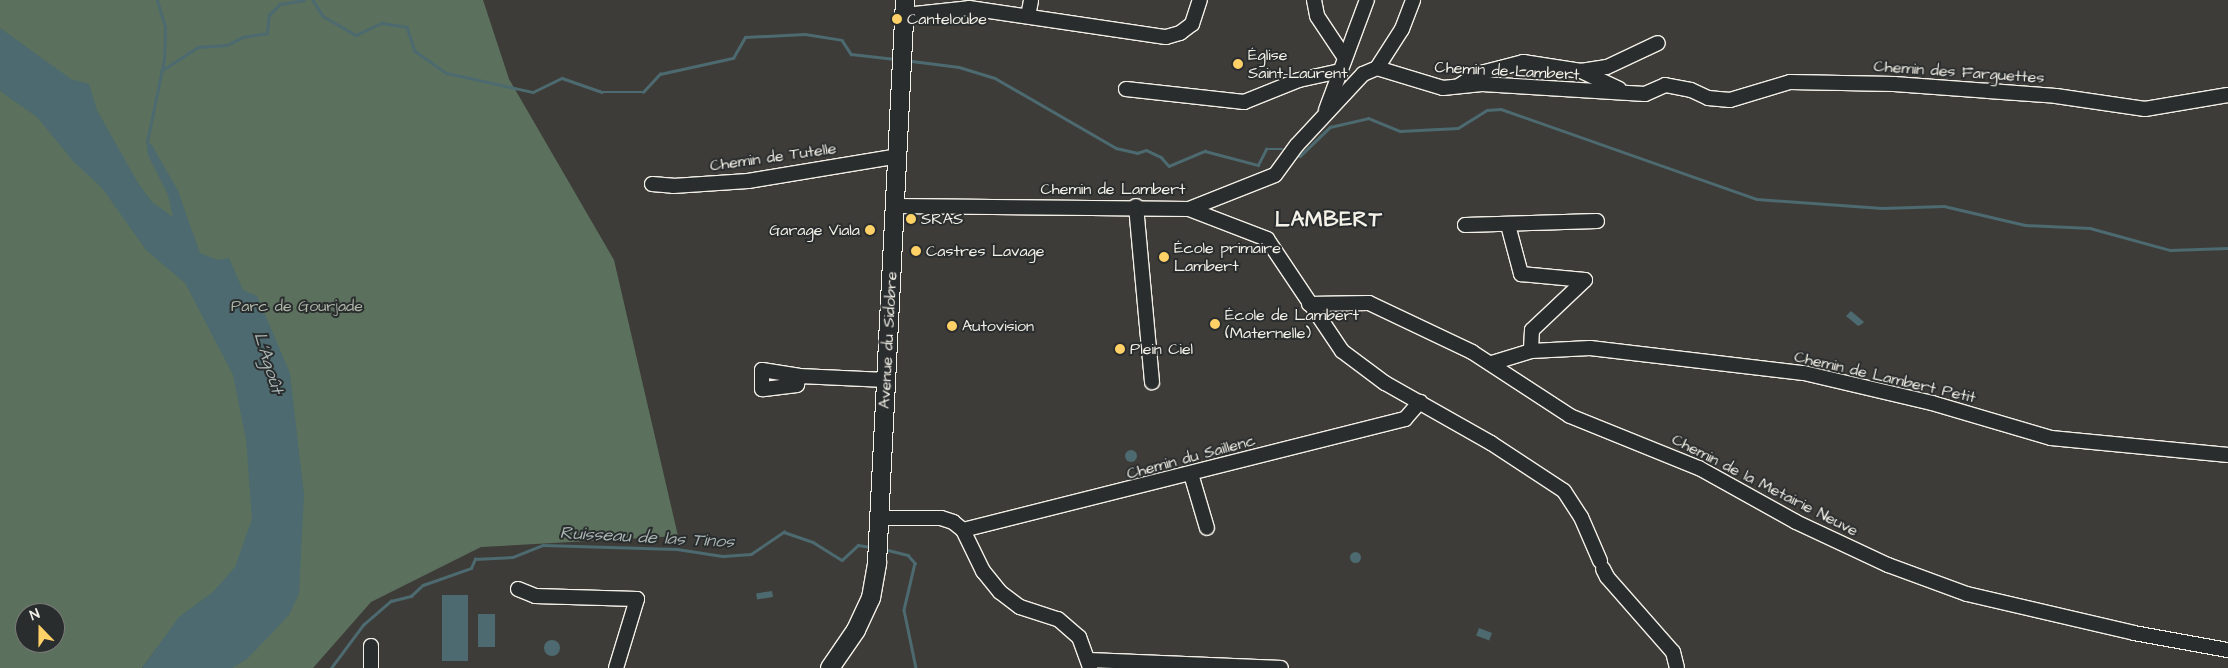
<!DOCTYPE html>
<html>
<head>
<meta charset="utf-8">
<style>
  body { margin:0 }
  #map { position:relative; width:2228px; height:668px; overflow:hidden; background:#3e3c39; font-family:"Architects Daughter",sans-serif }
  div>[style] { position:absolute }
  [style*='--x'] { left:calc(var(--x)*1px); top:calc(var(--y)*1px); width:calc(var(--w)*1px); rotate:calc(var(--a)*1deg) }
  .green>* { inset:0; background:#5b715d }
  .water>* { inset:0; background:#4c6a6f; transform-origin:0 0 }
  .round { border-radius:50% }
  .stream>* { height:2.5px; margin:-1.25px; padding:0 1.25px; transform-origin:1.25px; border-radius:1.25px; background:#4c6a6f }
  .roads { filter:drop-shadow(1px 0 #f4f1e8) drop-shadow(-1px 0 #f4f1e8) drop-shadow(0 1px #f4f1e8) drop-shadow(0 -1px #f4f1e8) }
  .minor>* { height:14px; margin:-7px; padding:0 7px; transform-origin:7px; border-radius:7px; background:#2a2d2e }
  .major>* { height:18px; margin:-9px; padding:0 9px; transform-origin:9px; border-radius:9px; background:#2a2d2e }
  .dots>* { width:14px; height:14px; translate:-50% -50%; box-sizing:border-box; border:2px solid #2a2d2e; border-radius:50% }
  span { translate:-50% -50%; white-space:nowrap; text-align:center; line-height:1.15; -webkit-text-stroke:4px #2a2d2e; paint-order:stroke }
  .poi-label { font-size:16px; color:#f4f1e8 }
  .left { translate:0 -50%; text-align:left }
  .right { translate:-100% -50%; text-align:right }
  .street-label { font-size:16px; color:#f4f1e8 }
  .park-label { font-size:16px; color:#afb7a9 }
  .water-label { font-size:18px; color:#a8b4b2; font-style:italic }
  .district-label { font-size:21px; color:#f4f1e8; font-weight:700; letter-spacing:1px }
  .north { position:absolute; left:15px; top:603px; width:50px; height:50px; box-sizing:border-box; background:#2a2d2e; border:1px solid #7b7b78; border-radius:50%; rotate:338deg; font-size:14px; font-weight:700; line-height:20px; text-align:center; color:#f4f1e8 }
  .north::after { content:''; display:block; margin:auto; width:18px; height:22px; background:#ffd166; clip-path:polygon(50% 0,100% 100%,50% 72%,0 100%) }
</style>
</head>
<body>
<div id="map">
  <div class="green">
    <div style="clip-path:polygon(evenodd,0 0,483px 0,509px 79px,614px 260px,678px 536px,481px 547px,371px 602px,313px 668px,181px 668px,163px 640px,142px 668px,0 668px,0 0,25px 613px,55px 613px,55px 643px,25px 643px,25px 613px)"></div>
  </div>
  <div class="water">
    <div style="clip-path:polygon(0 28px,71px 79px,89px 84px,97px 110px,138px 183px,152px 202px,173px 217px,168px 195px,148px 155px,146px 140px,152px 145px,178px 191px,200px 253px,218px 260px,229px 258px,243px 290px,257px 296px,290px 373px,304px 495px,299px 594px,289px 615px,247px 659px,232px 668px,142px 668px,179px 617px,213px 592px,235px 567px,252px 519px,246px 440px,233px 375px,185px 283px,146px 250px,102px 188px,73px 161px,37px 117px,0 91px)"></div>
    <div style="clip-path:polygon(1851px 311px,1864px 322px,1862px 324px,1858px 326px,1846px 316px)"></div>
    <div class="round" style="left:1125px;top:450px;width:12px;height:12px"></div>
    <div class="round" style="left:1349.5px;top:551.5px;width:11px;height:11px"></div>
    <div style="left:772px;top:591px;width:6px;height:16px;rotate:81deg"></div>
    <div style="left:442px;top:595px;width:26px;height:66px"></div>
    <div style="left:478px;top:614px;width:17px;height:33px"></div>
    <div style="left:1479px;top:628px;width:14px;height:8px;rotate:21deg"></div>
    <div class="round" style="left:544px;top:640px;width:16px;height:16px"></div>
  </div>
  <div class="stream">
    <div style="--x:313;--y:0;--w:19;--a:58"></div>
    <div style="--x:323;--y:16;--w:38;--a:30"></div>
    <div style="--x:356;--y:35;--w:29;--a:-25"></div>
    <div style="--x:382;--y:23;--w:25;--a:9"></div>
    <div style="--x:407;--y:27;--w:25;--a:72"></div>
    <div style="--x:415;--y:51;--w:39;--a:35"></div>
    <div style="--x:447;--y:73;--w:88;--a:12.5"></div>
    <div style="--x:533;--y:92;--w:32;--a:-26"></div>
    <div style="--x:562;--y:78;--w:42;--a:19.3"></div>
    <div style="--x:602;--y:92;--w:41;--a:0"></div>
    <div style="--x:643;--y:92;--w:25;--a:-47"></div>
    <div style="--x:660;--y:74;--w:75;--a:-12.4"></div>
    <div style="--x:733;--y:58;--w:24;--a:-60"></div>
    <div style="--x:745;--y:37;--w:60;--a:-2.9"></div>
    <div style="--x:805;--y:34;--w:37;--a:9"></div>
    <div style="--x:842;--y:40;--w:17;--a:57"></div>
    <div style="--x:851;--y:54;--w:44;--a:6.5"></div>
    <div style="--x:912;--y:61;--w:47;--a:7.3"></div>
    <div style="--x:959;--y:67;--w:38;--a:17"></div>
    <div style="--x:995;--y:78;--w:140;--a:30"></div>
    <div style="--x:1116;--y:148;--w:22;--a:13"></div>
    <div style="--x:1137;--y:153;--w:9;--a:-18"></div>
    <div style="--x:1146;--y:150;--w:17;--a:25"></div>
    <div style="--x:1161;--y:157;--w:12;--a:48"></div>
    <div style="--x:1169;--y:166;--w:39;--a:-23"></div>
    <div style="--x:1205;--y:151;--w:55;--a:14.8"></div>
    <div style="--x:1258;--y:165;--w:18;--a:-63"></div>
    <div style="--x:1266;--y:149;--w:16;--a:0"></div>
    <div style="--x:161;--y:71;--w:44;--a:-33"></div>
    <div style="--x:198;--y:47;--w:29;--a:-4"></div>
    <div style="--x:227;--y:45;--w:18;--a:-27"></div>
    <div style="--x:243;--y:37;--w:24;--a:-9"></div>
    <div style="--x:267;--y:33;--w:18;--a:-84"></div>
    <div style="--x:269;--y:15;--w:16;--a:-45"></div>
    <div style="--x:280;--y:4;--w:24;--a:-9"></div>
    <div style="--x:147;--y:142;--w:84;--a:-78.3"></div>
    <div style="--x:164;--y:60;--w:33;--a:-88"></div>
    <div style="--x:165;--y:27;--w:28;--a:-107"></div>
    <div style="--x:1296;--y:155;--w:4;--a:14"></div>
    <div style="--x:1300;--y:156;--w:42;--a:-44"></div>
    <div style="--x:1330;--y:127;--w:39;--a:-13"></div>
    <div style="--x:1368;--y:118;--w:35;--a:22"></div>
    <div style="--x:1400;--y:131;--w:58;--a:-3"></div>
    <div style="--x:1458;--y:128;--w:34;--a:-32"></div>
    <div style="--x:1487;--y:110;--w:14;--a:-4"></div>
    <div style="--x:1501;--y:109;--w:271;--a:19.4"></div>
    <div style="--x:1757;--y:199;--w:125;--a:4.1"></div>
    <div style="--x:1882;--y:208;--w:62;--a:-1.8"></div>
    <div style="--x:1944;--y:206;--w:83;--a:13.2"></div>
    <div style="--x:2025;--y:225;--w:65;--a:2.6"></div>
    <div style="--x:2090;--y:228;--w:83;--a:15.4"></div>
    <div style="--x:2170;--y:250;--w:58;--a:-2"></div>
    <div style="--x:888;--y:550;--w:21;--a:14"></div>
    <div style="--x:908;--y:555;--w:11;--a:49"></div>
    <div style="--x:915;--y:563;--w:48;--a:103.2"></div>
    <div style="--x:904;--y:610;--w:59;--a:78.3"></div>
    <div style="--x:331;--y:668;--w:54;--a:-53.3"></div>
    <div style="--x:363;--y:625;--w:37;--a:-41"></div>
    <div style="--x:391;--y:601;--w:21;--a:-14"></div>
    <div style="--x:411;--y:596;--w:16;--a:-43"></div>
    <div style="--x:423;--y:585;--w:51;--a:-19.5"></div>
    <div style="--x:471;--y:568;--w:10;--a:-66"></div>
    <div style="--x:475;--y:559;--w:38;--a:-3"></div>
    <div style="--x:513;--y:557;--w:32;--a:-22"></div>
    <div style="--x:543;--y:545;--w:134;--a:1.7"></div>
    <div style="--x:677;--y:549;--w:47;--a:8.7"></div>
    <div style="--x:723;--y:556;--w:28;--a:-4"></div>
    <div style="--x:751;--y:554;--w:40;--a:-34"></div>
    <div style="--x:784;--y:532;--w:31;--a:19"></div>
    <div style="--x:813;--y:542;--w:34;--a:32"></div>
    <div style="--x:842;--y:560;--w:22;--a:-43"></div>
    <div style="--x:858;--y:545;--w:12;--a:9"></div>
  </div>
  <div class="roads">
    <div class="minor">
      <div style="--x:1314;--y:0;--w:16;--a:79"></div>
      <div style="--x:1317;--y:16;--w:50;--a:56.3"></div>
      <div style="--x:905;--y:15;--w:64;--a:-6.2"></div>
      <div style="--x:969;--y:8;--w:199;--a:8.4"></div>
      <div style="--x:1166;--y:37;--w:15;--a:-16"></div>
      <div style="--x:1180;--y:33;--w:15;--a:-37"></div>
      <div style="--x:1192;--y:24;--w:25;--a:-72"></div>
      <div style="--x:1028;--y:16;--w:16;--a:-79"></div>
      <div style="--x:1377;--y:68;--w:46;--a:-57.3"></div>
      <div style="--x:1402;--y:29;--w:31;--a:-69"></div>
      <div style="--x:1581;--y:71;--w:42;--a:25.3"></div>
      <div style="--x:1460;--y:85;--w:20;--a:-33"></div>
      <div style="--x:1477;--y:74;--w:48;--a:-14.6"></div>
      <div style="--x:1523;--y:62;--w:59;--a:8.8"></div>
      <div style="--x:1581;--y:71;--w:26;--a:-9"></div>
      <div style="--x:1607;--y:67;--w:56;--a:-25.2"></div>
      <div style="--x:1126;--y:89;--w:119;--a:6.3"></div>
      <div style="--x:1244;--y:102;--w:59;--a:-21.8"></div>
      <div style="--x:1299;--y:80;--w:42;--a:-12.4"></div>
      <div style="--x:1326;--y:110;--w:117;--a:-69.6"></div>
      <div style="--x:652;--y:184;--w:21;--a:5"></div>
      <div style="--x:673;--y:186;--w:75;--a:-3.8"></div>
      <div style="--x:748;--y:181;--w:153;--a:-9.4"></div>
      <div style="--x:895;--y:206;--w:294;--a:0.6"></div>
      <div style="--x:1189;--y:209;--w:92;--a:-21.6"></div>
      <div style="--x:1275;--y:175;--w:37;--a:-54"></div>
      <div style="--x:1297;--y:145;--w:97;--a:-47.1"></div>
      <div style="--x:1363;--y:74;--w:15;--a:-23"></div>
      <div style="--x:1377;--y:68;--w:69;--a:16.9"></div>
      <div style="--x:1443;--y:88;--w:39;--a:-6"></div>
      <div style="--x:1482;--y:84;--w:163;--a:3.5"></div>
      <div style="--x:1645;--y:94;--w:22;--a:-24"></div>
      <div style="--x:1665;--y:85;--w:26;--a:11"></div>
      <div style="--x:1691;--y:90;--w:19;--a:25"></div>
      <div style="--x:1708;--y:98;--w:22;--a:5"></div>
      <div style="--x:1730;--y:100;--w:63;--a:-16.7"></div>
      <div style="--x:1790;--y:82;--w:104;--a:1.1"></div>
      <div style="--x:1894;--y:84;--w:162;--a:4.2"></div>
      <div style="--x:2056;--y:96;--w:90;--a:8.3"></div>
      <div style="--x:2145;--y:109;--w:84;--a:-9.6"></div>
      <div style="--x:1136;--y:206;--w:177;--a:84.8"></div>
      <div style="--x:1189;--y:209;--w:84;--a:21"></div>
      <div style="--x:1267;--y:239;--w:135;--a:56.2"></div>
      <div style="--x:1342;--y:351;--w:54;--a:36.7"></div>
      <div style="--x:1385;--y:383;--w:122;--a:29.5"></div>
      <div style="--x:1491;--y:443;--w:87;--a:33.3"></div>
      <div style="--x:1564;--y:491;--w:31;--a:57"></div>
      <div style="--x:1581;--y:517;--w:48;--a:66.6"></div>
      <div style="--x:1465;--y:225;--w:132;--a:-1.7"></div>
      <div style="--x:1508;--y:225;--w:51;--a:75.1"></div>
      <div style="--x:1521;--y:274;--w:64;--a:5.4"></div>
      <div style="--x:1585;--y:280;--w:73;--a:136.7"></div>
      <div style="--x:1532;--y:330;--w:21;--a:93"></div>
      <div style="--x:1309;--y:304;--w:60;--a:-1"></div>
      <div style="--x:1369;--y:303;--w:114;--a:25.4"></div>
      <div style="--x:1472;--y:352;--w:117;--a:33.1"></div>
      <div style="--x:1570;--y:416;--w:139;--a:22"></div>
      <div style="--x:1699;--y:468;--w:111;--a:29.1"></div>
      <div style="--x:1796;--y:522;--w:102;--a:25.1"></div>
      <div style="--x:1888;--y:565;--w:84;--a:20.2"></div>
      <div style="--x:1967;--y:594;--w:171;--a:13.1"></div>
      <div style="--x:2134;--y:633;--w:96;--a:10.3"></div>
      <div style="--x:1492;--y:363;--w:41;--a:-17.1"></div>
      <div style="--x:1531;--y:351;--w:59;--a:-2.9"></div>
      <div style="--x:1590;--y:348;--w:215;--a:6.7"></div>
      <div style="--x:1804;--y:373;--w:131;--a:13.2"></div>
      <div style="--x:1932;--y:403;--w:124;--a:16.4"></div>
      <div style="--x:2051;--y:438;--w:178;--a:5.5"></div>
      <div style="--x:799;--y:376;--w:9;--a:103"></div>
      <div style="--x:797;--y:385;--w:35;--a:173"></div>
      <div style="--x:762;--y:389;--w:19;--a:-90"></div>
      <div style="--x:762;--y:370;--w:37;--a:9"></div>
      <div style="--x:799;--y:376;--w:87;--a:2.6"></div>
      <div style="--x:1191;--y:474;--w:56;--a:73.5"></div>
      <div style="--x:878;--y:518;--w:63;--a:0"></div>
      <div style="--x:941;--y:518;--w:13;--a:18"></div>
      <div style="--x:953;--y:522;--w:13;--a:39"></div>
      <div style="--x:963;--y:530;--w:46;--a:64"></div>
      <div style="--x:983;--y:571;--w:27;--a:51"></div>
      <div style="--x:1000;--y:592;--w:25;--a:37"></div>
      <div style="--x:1020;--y:607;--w:40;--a:18"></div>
      <div style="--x:1058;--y:619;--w:28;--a:41"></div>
      <div style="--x:1079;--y:637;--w:33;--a:70"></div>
      <div style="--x:963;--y:530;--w:456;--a:-14.1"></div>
      <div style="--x:1405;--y:419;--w:23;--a:-49"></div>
      <div style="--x:1603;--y:569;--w:9;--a:63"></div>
      <div style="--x:1607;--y:577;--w:100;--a:48.7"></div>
      <div style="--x:1673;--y:652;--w:16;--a:76"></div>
      <div style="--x:518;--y:589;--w:18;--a:22"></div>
      <div style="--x:535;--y:596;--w:102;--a:1.7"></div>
      <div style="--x:637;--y:599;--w:72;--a:106.9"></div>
      <div style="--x:1090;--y:660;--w:191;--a:2.4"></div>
      <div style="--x:371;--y:668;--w:22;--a:-90"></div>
    </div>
    <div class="major">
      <div style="--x:830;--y:668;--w:46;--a:-55.6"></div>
      <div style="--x:856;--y:630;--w:35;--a:-65"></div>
      <div style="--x:871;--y:598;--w:36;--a:-80"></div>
      <div style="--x:877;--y:563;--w:564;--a:-87.15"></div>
    </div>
  </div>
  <div class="dots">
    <div style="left:897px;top:19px;background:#ffd166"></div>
    <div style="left:1238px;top:64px;background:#ffd166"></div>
    <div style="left:911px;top:219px;background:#ffd166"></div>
    <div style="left:870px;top:230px;background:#ffd166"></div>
    <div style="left:916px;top:251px;background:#ffd166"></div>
    <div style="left:1164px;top:257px;background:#ffd166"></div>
    <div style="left:1215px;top:324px;background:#ffd166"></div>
    <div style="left:952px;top:326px;background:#ffd166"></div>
    <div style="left:1120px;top:349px;background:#ffd166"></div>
  </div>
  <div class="poi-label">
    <span class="left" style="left:907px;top:19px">Canteloube</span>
    <span class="left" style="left:1248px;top:64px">Église<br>Saint-Laurent</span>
    <span class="left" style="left:921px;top:219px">SRAS</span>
    <span class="right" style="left:860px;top:230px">Garage Viala</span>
    <span class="left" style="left:1174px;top:257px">École primaire<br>Lambert</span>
    <span class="left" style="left:926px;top:251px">Castres Lavage</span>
    <span class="left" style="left:1225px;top:324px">École de Lambert<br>(Maternelle)</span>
    <span class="left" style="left:962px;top:326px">Autovision</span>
    <span class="left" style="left:1130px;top:349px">Plein Ciel</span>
  </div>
  <div class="street-label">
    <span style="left:1507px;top:71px;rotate:3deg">Chemin de Lambert</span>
    <span style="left:1959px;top:72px;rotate:4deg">Chemin des Farguettes</span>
    <span style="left:773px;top:157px;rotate:-8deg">Chemin de Tutelle</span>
    <span style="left:1113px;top:189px">Chemin de Lambert</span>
    <span style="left:888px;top:340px;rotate:-87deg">Avenue du Sidobre</span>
    <span style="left:1885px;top:377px;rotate:13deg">Chemin de Lambert Petit</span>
    <span style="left:1191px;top:457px;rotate:-15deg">Chemin du Saillenc</span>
    <span style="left:1765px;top:485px;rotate:27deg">Chemin de la Metairie Neuve</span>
  </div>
  <div class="park-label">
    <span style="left:297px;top:306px">Parc de Gourjade</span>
  </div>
  <div class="water-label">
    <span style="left:268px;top:363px;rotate:73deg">L'Agoût</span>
    <span style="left:647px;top:538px;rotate:3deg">Ruisseau de las Tinos</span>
  </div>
  <div class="district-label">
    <span style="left:1329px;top:220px">LAMBERT</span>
  </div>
  <div class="north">N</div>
</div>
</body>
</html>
